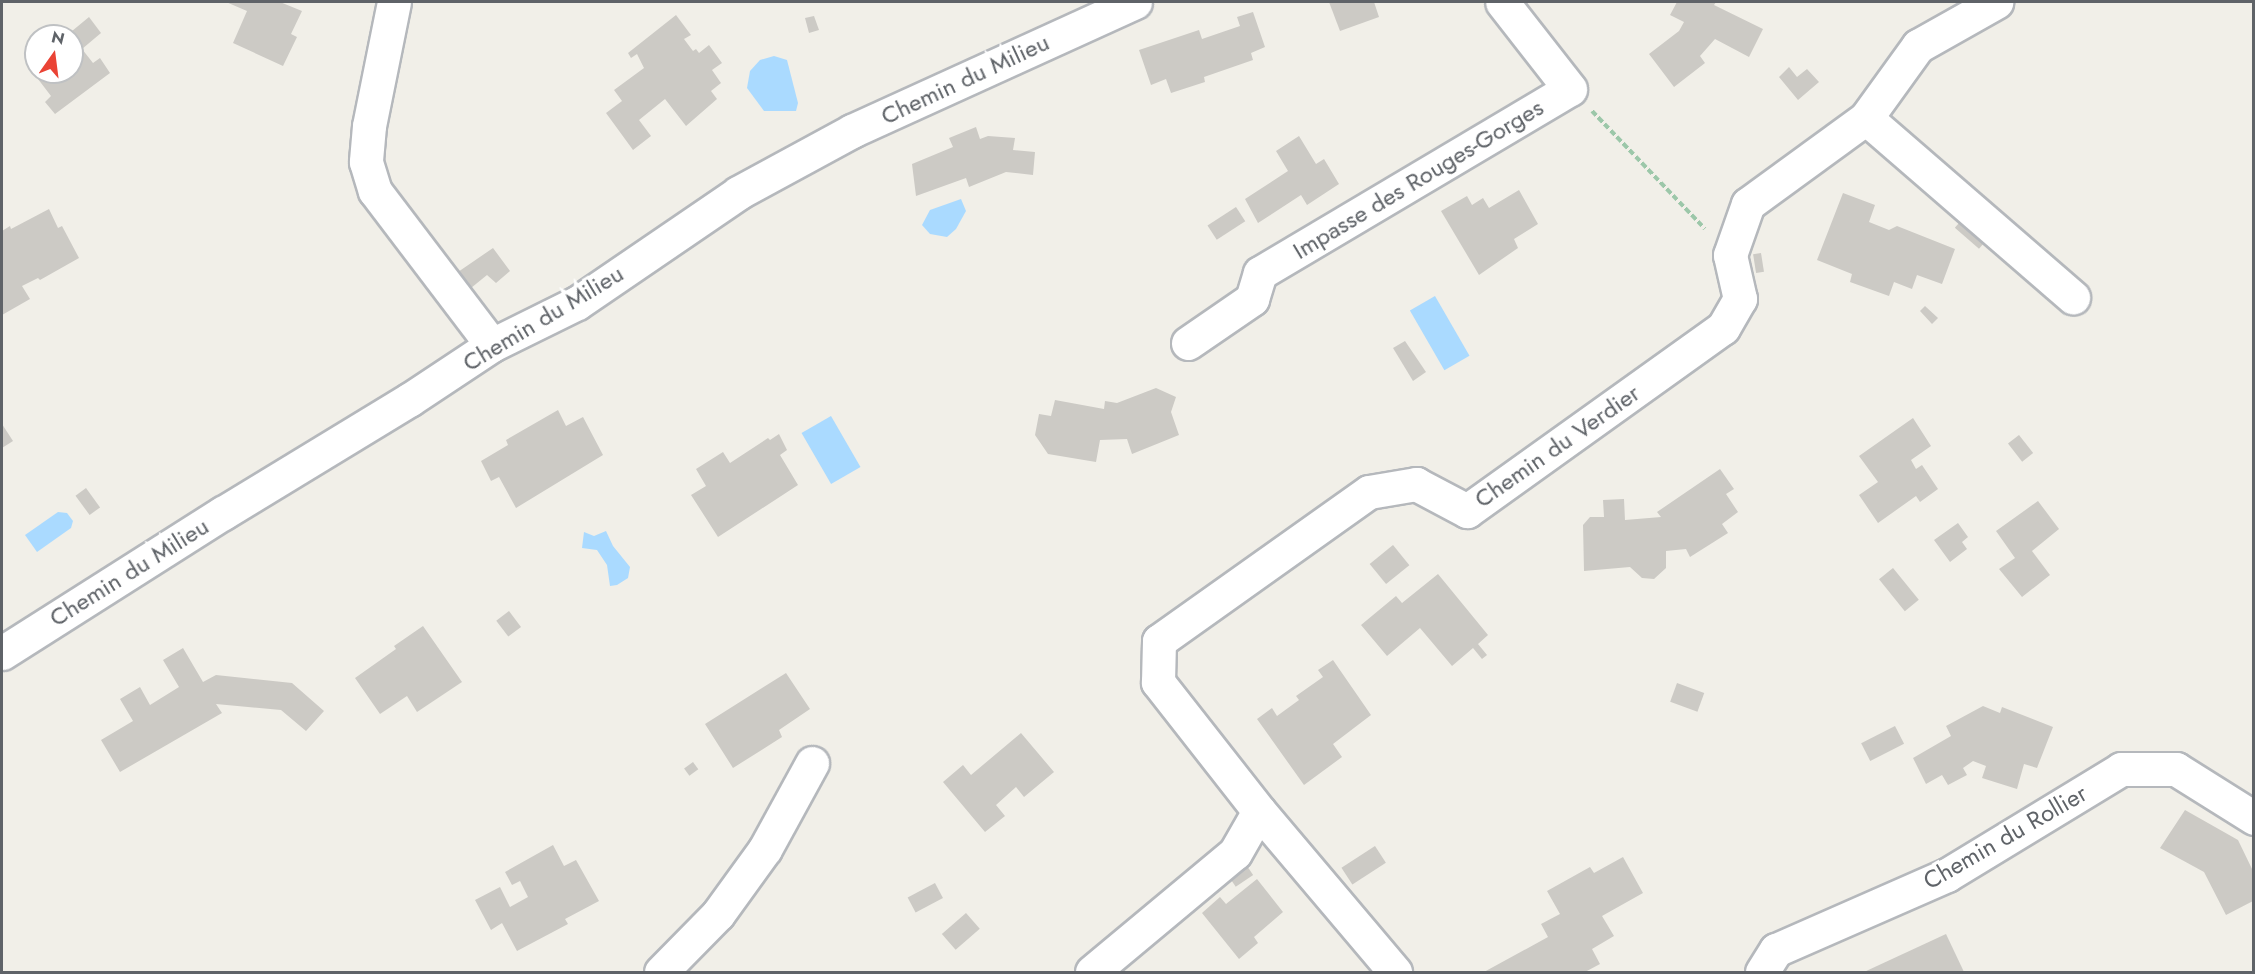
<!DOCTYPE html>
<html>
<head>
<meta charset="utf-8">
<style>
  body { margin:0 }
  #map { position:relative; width:2255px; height:974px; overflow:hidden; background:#f1efe8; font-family:Jost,sans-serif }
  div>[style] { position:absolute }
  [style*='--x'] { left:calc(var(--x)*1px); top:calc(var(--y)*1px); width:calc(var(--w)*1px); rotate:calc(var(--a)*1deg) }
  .water>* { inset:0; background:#aadaff; transform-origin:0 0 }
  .building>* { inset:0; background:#cccac5; transform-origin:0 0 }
  .path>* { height:4px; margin-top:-2px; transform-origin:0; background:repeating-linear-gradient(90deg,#9cc7a9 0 6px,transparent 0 9px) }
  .roads { filter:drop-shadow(2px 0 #b5b8bc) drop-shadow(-2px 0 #b5b8bc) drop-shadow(0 2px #b5b8bc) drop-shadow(0 -2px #b5b8bc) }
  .street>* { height:33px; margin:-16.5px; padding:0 16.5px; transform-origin:16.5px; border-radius:16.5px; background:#fff }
  .secondary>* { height:33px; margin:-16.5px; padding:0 16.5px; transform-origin:16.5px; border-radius:16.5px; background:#fff }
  span { translate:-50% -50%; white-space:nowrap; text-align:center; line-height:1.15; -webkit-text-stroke:6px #fff; paint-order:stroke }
  .street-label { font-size:24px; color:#5f6368 }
  .frame { position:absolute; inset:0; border:3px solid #5f6368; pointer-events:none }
  .north { position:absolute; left:24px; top:24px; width:60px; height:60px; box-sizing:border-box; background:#fff; border:2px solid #bfc1c3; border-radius:50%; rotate:14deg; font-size:16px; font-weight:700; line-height:24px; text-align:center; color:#5f6368 }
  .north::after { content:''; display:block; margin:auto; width:21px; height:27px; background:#ea4335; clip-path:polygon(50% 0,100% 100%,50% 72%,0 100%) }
</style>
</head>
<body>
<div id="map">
  <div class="water">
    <div style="clip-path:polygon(774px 56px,787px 60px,798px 103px,796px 111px,764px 111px,747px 88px,750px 71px,760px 60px)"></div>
    <div style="clip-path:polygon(961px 199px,966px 211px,956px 229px,947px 237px,930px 234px,922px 225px,930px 210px)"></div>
    <div style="left:1435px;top:296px;width:69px;height:29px;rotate:60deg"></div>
    <div style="left:831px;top:416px;width:59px;height:34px;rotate:60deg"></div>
    <div style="clip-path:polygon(58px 512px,67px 513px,73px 521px,71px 528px,37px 552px,25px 535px)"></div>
    <div style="clip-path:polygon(606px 531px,613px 546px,630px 567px,628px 578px,617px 585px,610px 586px,607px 565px,597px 550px,582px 548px,584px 532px,594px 536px)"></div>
  </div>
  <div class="building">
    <div style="clip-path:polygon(226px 2px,280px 2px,302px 11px,291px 34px,297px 37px,283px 66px,233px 43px,247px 11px)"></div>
    <div style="clip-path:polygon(1329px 2px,1374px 2px,1379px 17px,1340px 31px)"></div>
    <div style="clip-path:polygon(1677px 2px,1716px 2px,1714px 5px,1763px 29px,1749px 57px,1715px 39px,1700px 56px,1705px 63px,1674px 87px,1649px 54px,1679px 31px,1684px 22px,1670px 15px)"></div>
    <div style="clip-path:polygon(1253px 12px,1265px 47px,1251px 53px,1253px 60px,1204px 77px,1205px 82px,1171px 93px,1166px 79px,1151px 85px,1139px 50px,1199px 30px,1202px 39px,1240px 26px,1237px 17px)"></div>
    <div style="clip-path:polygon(676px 15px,691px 35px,684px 39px,693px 51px,696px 49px,699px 53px,709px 45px,722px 63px,712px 70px,721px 83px,711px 91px,717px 99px,686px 126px,665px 99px,639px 120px,651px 136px,633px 150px,606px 113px,622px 101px,614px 90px,644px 68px,637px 54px,631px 58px,628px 53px)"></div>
    <div style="clip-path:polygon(814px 16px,819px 30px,809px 33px,805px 18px)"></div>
    <div style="clip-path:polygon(89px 17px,101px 33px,82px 49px,93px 63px,100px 58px,110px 73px,55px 114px,45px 102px,51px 96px,28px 66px,36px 60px,36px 72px,72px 72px,72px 36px,66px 36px)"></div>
    <div style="clip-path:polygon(1789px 67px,1797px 77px,1807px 69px,1819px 82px,1798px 100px,1779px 77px)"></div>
    <div style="clip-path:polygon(976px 127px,980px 139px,988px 136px,1015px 138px,1013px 150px,1035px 152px,1033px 175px,1006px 172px,969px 187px,966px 178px,916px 196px,912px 164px,953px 147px,949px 138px)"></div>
    <div style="clip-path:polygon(1299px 136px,1316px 164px,1324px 159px,1339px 184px,1307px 205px,1301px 195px,1258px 223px,1245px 199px,1288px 171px,1276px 151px)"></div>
    <div style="clip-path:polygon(1519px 190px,1538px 224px,1514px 239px,1518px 248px,1479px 275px,1441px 211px,1467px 196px,1472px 205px,1483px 198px,1489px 208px)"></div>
    <div style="clip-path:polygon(1843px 193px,1875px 205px,1869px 222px,1889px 230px,1897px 226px,1955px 249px,1942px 284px,1917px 275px,1912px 289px,1894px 282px,1889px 296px,1850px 282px,1852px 274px,1817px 260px)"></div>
    <div style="left:1236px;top:207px;width:17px;height:34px;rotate:57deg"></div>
    <div style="clip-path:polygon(49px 209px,58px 228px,62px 226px,79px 258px,40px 280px,38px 278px,22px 286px,30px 299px,2px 315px,2px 231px,10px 226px,11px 229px)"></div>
    <div style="left:1966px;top:215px;width:32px;height:17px;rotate:41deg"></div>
    <div style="clip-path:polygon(493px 248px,510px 271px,496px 283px,487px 275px,471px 288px,458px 272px)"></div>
    <div style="left:1761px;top:253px;width:19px;height:8px;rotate:81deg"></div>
    <div style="clip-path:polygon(1925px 306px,1938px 318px,1932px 324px,1920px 311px)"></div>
    <div style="clip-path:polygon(1405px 341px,1426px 372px,1413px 381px,1393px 348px)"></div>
    <div style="clip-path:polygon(1156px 388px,1176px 397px,1171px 412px,1179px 435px,1132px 454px,1127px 439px,1100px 440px,1096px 462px,1048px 454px,1035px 435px,1039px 414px,1051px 416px,1055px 400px,1104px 409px,1105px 401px,1117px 403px)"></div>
    <div style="clip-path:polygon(558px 410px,566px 426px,583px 417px,603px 455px,516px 508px,499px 477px,491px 481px,481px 461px,508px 445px,506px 440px)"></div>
    <div style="clip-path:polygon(1913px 418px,1931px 446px,1911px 460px,1916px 469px,1922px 465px,1938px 489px,1920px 502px,1916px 496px,1878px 523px,1859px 495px,1878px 482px,1859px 456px)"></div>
    <div style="clip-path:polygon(2px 424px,13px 441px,2px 448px)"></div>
    <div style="clip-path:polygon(779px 434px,787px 450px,780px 455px,798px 485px,718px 537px,691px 495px,706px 486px,696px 469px,723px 452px,730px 463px,768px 438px,770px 440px)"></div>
    <div style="left:2019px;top:435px;width:23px;height:14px;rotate:52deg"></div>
    <div style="clip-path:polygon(1720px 469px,1734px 489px,1726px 494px,1738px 512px,1722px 524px,1728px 533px,1690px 557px,1686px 549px,1666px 551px,1666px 568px,1654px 579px,1642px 578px,1630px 567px,1584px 571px,1583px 525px,1590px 517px,1604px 517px,1603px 500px,1624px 499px,1625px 520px,1661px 517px,1657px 512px)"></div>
    <div style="left:86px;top:488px;width:24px;height:13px;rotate:54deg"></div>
    <div style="clip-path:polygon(2038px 501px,2059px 529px,2032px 551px,2050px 575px,2022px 597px,1999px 569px,2015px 558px,1996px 531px)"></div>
    <div style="clip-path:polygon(1958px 523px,1968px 537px,1962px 542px,1967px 549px,1950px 562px,1934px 540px)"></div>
    <div style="left:1393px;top:545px;width:26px;height:30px;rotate:51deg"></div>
    <div style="left:1893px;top:568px;width:41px;height:18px;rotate:51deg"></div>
    <div style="clip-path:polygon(1438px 574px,1488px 635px,1478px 644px,1487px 655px,1482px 659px,1473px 648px,1452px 666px,1420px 628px,1387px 656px,1361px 625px,1396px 596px,1402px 603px)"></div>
    <div style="left:509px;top:611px;width:20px;height:16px;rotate:53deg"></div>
    <div style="clip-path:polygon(423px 626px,462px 682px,417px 712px,407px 696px,380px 714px,355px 678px,396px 649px,394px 646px)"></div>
    <div style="clip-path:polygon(183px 648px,203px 682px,216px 675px,292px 683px,324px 711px,306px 731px,281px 710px,216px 704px,222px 713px,120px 772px,101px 740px,133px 721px,120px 699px,140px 687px,150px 705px,179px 687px,163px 660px)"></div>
    <div style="clip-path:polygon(1333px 660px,1371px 715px,1333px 744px,1342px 757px,1304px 785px,1257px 719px,1272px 708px,1277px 716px,1299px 700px,1296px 696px,1323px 677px,1318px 670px)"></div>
    <div style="clip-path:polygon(786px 673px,810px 709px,779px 730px,782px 737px,733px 768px,705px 724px)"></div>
    <div style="left:1677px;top:683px;width:29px;height:20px;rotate:20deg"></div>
    <div style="clip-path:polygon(1983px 706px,2000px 713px,2002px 707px,2053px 727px,2037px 768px,2024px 764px,2017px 789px,1982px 778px,1986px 766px,1973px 761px,1963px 768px,1967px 775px,1948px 785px,1942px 775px,1926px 784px,1913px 758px,1951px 736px,1946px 726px)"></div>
    <div style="left:1895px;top:726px;width:20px;height:38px;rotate:63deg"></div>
    <div style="clip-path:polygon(1021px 733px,1054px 772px,1024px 797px,1016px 787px,996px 805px,1005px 816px,985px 832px,943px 782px,963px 765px,971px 775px)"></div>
    <div style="left:693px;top:762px;width:9px;height:11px;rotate:54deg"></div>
    <div style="clip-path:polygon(2185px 810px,2238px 840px,2253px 871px,2253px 901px,2226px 915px,2204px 872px,2160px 848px)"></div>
    <div style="clip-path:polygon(553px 845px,564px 866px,576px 860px,599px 901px,565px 919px,568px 924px,517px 951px,502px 923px,491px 930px,475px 900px,500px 887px,510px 907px,528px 897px,520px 881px,512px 885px,505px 872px)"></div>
    <div style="left:1375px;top:846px;width:20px;height:40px;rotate:57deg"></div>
    <div style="clip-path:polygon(1623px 857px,1643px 893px,1602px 916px,1614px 936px,1592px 949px,1600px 964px,1585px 972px,1484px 972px,1548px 937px,1541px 924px,1560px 914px,1547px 891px,1590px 867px,1594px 873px)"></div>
    <div style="left:1247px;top:866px;width:11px;height:21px;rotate:56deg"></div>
    <div style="clip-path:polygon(1257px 879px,1283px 912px,1254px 937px,1258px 943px,1239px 959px,1202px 913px,1220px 897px,1226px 904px)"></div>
    <div style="left:935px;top:883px;width:17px;height:31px;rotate:62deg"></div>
    <div style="left:966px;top:913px;width:21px;height:32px;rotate:49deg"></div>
    <div style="clip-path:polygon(1946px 934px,1964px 972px,1864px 972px)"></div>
  </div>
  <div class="path">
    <div style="--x:1592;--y:111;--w:163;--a:46.2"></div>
  </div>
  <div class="roads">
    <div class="street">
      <div style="--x:394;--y:2;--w:126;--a:101.4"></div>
      <div style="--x:369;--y:126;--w:36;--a:95"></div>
      <div style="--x:366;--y:162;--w:30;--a:73"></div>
      <div style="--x:375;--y:191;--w:193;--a:52.8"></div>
      <div style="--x:1866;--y:118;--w:274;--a:40.9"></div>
      <div style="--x:1188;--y:343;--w:78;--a:-34.5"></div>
      <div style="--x:1252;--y:299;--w:27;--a:-73"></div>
      <div style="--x:1260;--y:273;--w:360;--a:-30.7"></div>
      <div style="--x:1570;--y:89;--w:110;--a:-128"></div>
      <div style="--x:1259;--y:811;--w:211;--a:49.8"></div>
      <div style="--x:661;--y:972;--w:81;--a:-45.5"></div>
      <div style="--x:718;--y:914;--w:80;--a:-54.1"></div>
      <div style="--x:765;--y:849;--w:98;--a:-61.3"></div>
      <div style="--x:1092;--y:972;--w:186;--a:-39.8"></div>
      <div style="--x:1235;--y:853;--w:48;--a:-60.3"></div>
      <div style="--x:1259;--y:811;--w:164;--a:-128.1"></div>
      <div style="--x:1158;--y:682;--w:41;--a:-88.6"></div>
      <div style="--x:1159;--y:641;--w:257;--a:-35.4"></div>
      <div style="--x:1369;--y:492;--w:48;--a:-9.7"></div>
      <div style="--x:1416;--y:484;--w:58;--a:27.9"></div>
      <div style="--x:1467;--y:511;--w:315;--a:-35.6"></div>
      <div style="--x:1723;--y:328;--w:34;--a:-60"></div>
      <div style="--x:1740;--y:299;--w:45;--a:-102.8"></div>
      <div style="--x:1730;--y:255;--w:54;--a:-70.6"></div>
      <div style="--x:1748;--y:204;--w:146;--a:-36.1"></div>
      <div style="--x:1866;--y:118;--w:89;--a:-54.2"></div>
      <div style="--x:1918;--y:46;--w:90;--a:-29.4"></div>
      <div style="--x:1762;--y:972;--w:26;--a:-58"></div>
      <div style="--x:1776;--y:950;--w:187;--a:-23.7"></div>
      <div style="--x:1947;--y:875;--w:204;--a:-31.3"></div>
      <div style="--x:2121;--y:769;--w:55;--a:0"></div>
      <div style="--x:2176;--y:769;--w:92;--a:32.1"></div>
    </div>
    <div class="secondary">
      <div style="--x:2;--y:653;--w:262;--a:-32.4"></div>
      <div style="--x:223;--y:513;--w:218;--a:-31.3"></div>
      <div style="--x:409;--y:400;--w:100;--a:-33.5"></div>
      <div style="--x:492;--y:345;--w:95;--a:-26.3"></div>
      <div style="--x:577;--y:303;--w:195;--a:-34.3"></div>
      <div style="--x:738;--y:193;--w:130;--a:-28.5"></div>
      <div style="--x:852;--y:131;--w:311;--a:-24.5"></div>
    </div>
  </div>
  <div class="street-label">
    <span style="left:965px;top:79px;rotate:-25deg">Chemin du Milieu</span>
    <span style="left:1418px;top:179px;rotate:-31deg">Impasse des Rouges-Gorges</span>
    <span style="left:543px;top:318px;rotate:-31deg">Chemin du Milieu</span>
    <span style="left:1557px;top:446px;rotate:-35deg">Chemin du Verdier</span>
    <span style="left:129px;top:572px;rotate:-32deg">Chemin du Milieu</span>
    <span style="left:2005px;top:837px;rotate:-30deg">Chemin du Rollier</span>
  </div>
  <div class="frame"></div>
  <div class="north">N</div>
</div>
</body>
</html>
